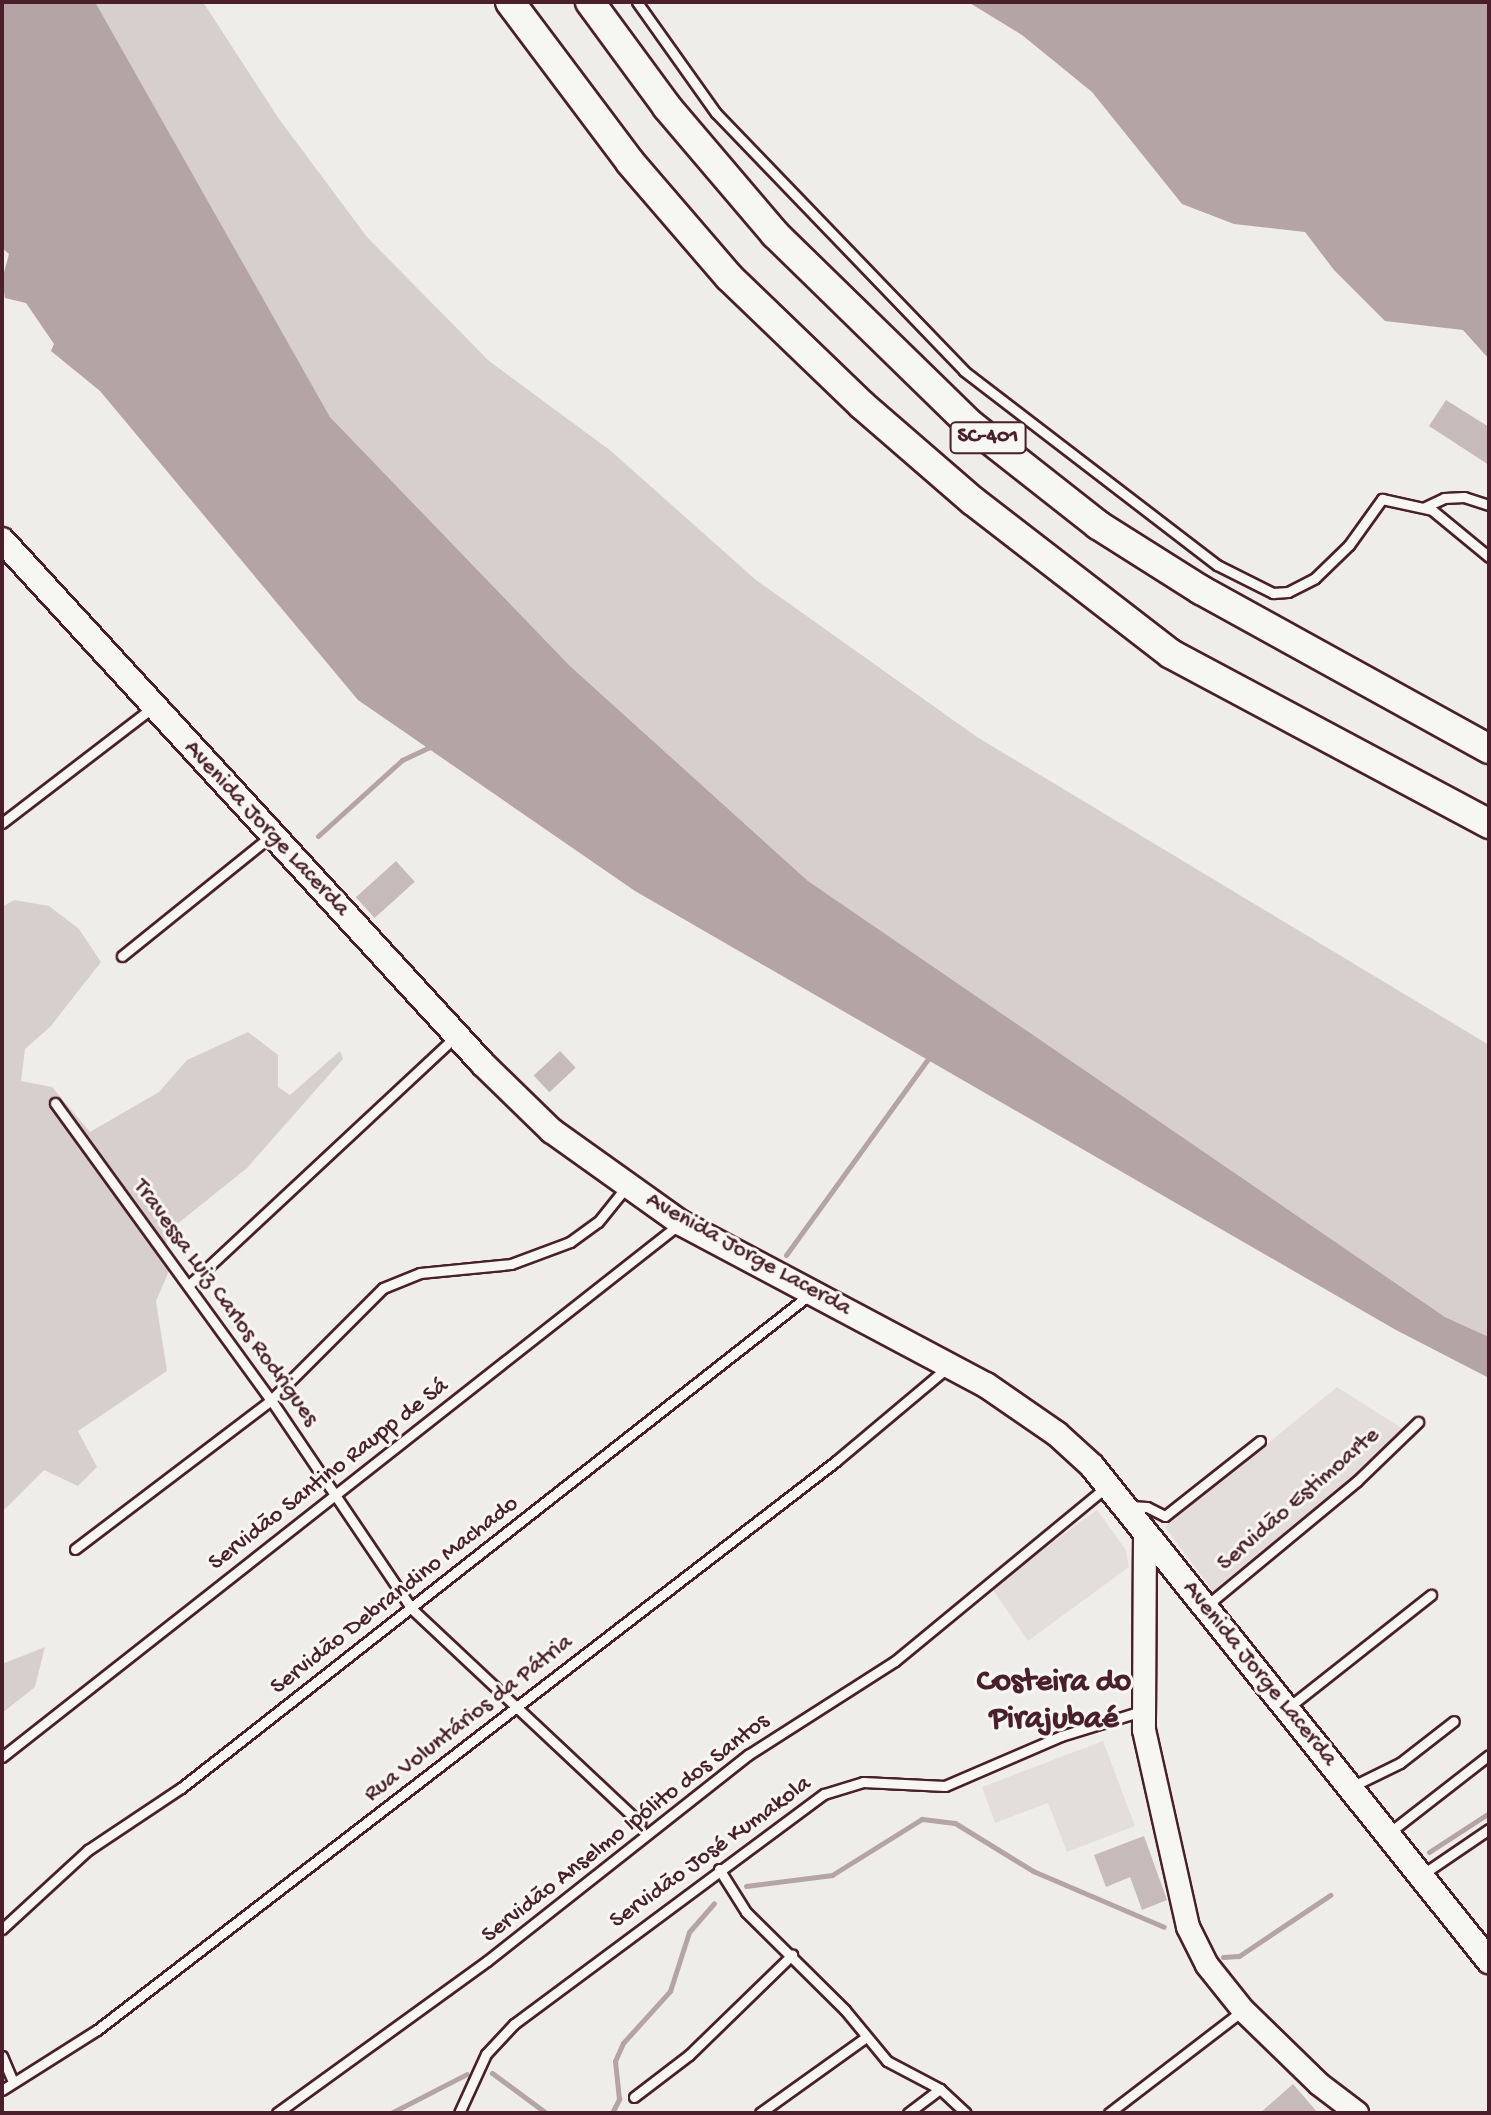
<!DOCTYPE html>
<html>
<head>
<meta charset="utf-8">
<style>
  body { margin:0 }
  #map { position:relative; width:1491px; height:2115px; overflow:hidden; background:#efedea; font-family:"Gochi Hand",sans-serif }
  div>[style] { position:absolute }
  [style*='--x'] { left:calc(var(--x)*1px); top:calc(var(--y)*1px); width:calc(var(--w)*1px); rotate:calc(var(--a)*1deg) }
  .built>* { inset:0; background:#e3dedc }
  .green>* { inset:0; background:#d7cfce }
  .water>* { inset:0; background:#b4a4a5 }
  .stream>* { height:5px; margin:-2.5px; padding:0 2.5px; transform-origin:2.5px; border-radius:2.5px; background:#b4a4a5 }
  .building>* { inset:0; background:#c6babb; transform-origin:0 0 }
  .roads { filter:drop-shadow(2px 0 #4a1f2b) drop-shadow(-2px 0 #4a1f2b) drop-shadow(0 2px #4a1f2b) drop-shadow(0 -2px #4a1f2b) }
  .service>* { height:9px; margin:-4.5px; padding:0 4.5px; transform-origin:4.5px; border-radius:4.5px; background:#f6f6f2 }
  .tertiary>* { height:22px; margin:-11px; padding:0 11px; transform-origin:11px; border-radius:11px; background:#f6f6f2 }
  .secondary>* { height:24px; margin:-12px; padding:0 12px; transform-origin:12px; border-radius:12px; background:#f6f6f2 }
  .trunk>* { height:28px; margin:-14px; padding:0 14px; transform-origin:14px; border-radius:14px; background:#f6f6f2 }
  span { translate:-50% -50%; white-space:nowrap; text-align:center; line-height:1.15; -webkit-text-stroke:6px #f6f6f2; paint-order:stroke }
  .shield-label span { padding:2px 6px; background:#f6f6f2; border:2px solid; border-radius:6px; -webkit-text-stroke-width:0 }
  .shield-label { font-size:22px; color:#4a1f2b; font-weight:700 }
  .street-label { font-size:24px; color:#4a1f2b }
  .district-label { font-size:32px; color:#4a1f2b; font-weight:700 }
  .frame { position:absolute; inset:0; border:4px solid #4a1f2b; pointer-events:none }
</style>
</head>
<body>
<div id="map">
  <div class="built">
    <div style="clip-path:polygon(1337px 1387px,1403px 1429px,1382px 1454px,1215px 1594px,1165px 1527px)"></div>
    <div style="clip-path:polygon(1097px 1510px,1126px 1550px,1129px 1567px,1028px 1641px,991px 1587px)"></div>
    <div style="clip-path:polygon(1103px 1741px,1135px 1826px,1067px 1852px,1048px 1803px,995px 1823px,982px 1787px)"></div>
  </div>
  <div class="green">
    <div style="clip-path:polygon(203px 2px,279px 119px,367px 237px,489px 361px,611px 451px,756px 580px,977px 737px,1489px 1045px,1489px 1337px,1445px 1317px,808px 881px,570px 666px,330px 417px,94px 3px)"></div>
    <div style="clip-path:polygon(14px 900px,49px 906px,79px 929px,101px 962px,50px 1027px,25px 1049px,21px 1081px,52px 1087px,90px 1132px,159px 1092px,187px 1060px,248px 1032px,278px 1055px,278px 1087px,290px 1095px,340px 1051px,343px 1059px,247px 1168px,166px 1233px,169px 1271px,156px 1301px,167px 1371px,78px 1431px,97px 1467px,78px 1486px,44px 1470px,2px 1512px,2px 907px)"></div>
    <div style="clip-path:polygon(45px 1647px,35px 1687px,2px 1713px,2px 1664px)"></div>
  </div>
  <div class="water">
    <div style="clip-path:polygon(2px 2px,95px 2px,330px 417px,570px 666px,808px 881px,1445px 1317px,1489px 1337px,1489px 1378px,1396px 1330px,635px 891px,358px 700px,100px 391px,51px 351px,54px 344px,26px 303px,5px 298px,2px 280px,9px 254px,2px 248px)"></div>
    <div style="clip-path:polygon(968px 2px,1489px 2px,1489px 359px,1463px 330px,1385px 321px,1334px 270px,1305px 232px,1234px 224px,1182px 204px,1092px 92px,1022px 35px)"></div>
  </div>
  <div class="stream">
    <div style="--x:318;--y:836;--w:113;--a:-42.1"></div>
    <div style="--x:402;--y:760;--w:33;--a:-25"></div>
    <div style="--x:786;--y:1255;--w:247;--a:-54.1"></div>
    <div style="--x:1429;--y:1852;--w:72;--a:-33"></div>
    <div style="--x:746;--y:1886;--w:87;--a:-7.3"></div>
    <div style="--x:832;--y:1875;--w:106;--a:-31.9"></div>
    <div style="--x:922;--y:1819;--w:33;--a:7"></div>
    <div style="--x:955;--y:1823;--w:92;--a:31.6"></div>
    <div style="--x:1033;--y:1871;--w:142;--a:23.1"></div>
    <div style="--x:1223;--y:1957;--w:16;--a:-4"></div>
    <div style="--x:1239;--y:1956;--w:110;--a:-33.8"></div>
    <div style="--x:492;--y:2073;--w:67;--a:36.5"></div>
    <div style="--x:391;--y:2113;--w:85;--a:-27.2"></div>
    <div style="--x:612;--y:2113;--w:16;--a:-63"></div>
    <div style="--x:619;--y:2099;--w:38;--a:-96"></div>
    <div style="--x:615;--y:2061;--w:20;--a:-66"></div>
    <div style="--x:623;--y:2043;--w:70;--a:-47.9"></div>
    <div style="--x:670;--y:1991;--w:62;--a:-72.1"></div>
    <div style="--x:689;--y:1932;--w:38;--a:-49"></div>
  </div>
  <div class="building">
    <div style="clip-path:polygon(1446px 400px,1489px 427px,1489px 465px,1429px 426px)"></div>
    <div style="left:396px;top:861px;width:28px;height:54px;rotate:48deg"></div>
    <div style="left:560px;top:1051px;width:23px;height:36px;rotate:47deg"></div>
    <div style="clip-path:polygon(1144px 1836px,1167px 1900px,1142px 1910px,1130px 1877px,1106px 1887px,1094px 1855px)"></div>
    <div style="clip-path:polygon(1293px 2084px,1318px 2113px,1260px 2113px)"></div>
  </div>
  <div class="roads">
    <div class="service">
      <div style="--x:637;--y:2;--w:136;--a:54.6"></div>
      <div style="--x:716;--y:113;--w:358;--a:46.1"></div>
      <div style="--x:964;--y:371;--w:319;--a:37.5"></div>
      <div style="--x:1217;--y:565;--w:63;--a:26.6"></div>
      <div style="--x:1273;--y:593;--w:15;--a:-4"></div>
      <div style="--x:1288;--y:592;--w:30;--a:-27"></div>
      <div style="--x:1315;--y:578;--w:47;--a:-44.1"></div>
      <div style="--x:1349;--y:545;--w:57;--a:-54.3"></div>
      <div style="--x:1382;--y:499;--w:51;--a:12.4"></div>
      <div style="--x:1432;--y:510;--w:74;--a:39.5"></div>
      <div style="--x:1425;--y:507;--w:21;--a:-25"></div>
      <div style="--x:1444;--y:498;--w:20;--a:-3"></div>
      <div style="--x:1464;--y:497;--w:26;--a:18"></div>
      <div style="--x:2;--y:823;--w:190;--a:-37.5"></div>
      <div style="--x:122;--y:956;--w:193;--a:-38.9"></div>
      <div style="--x:55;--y:1103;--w:367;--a:54"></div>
      <div style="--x:271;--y:1400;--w:252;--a:56"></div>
      <div style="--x:412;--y:1609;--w:313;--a:43.2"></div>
      <div style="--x:189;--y:1285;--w:365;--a:-43"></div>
      <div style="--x:1129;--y:1506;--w:18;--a:3"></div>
      <div style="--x:1147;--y:1507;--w:20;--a:27"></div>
      <div style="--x:1165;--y:1516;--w:121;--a:-38.3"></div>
      <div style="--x:75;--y:1549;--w:246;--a:-37.2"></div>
      <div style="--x:271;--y:1400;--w:158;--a:-45"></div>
      <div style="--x:383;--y:1288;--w:40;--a:-22"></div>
      <div style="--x:420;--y:1273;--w:91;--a:-5.6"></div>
      <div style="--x:511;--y:1264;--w:63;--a:-20.4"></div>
      <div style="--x:570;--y:1242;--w:34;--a:-36"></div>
      <div style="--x:598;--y:1222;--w:46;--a:-51.1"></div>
      <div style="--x:1206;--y:1606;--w:196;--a:-39.6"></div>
      <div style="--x:1357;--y:1481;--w:85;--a:-44"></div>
      <div style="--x:1289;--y:1707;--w:181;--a:-38.3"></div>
      <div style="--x:2;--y:1757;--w:860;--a:-38.2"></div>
      <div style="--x:1353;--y:1786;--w:52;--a:-26.1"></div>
      <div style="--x:1400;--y:1763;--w:68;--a:-37.9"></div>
      <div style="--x:1390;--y:1832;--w:125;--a:-37.9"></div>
      <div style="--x:719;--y:1869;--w:51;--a:57.9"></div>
      <div style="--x:746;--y:1912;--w:139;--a:44.7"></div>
      <div style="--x:845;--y:2010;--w:66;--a:50.5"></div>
      <div style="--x:887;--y:2061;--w:60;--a:27.8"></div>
      <div style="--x:940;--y:2089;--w:35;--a:43"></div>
      <div style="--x:1423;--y:1874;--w:80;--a:-34.3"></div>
      <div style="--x:2;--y:1929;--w:117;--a:-42.6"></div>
      <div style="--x:88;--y:1850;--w:112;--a:-33.7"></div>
      <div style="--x:181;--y:1788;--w:798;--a:-38.13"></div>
      <div style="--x:2;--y:2056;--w:25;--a:67"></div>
      <div style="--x:2;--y:2090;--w:112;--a:-32.3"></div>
      <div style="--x:97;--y:2030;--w:933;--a:-37.59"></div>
      <div style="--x:836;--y:1461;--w:146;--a:-40"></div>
      <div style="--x:634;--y:2097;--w:69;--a:-37.4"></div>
      <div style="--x:689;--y:2055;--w:144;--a:-44.2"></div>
      <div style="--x:277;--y:2113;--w:259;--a:-35.9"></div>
      <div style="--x:487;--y:1961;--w:333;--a:-38.3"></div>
      <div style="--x:748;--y:1755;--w:174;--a:-32.6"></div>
      <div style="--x:895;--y:1661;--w:275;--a:-39.5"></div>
      <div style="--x:459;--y:2113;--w:65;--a:-65.4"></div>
      <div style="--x:486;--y:2054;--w:41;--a:-47"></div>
      <div style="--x:514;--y:2024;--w:386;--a:-36.6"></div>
      <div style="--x:824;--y:1794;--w:41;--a:-17.1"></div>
      <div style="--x:863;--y:1782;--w:82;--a:2.8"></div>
      <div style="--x:945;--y:1786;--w:126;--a:-23.3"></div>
      <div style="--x:1061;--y:1736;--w:85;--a:-17.2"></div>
      <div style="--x:760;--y:2113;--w:130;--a:-35.6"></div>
      <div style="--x:908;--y:2113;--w:40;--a:-37"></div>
      <div style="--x:1109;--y:2113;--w:169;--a:-37.5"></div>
    </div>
    <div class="tertiary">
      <div style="--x:1145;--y:1531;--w:199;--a:90.3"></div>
      <div style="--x:1144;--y:1730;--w:202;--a:77.4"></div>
      <div style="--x:1188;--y:1927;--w:42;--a:63.4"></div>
      <div style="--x:1207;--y:1965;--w:58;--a:51.3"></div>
      <div style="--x:1243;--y:2010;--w:106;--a:44.2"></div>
      <div style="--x:1319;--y:2084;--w:48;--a:37.3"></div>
    </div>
    <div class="secondary">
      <div style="--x:2;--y:540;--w:711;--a:47.45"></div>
      <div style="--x:483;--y:1064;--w:96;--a:44.2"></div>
      <div style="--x:552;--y:1131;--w:158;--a:35.5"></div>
      <div style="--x:681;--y:1223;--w:345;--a:28"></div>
      <div style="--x:986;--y:1385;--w:86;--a:34.6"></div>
      <div style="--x:1057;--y:1434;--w:47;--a:42.4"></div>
      <div style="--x:1092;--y:1466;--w:635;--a:51.27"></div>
    </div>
    <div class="trunk">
      <div style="--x:510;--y:2;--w:200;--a:53.1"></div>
      <div style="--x:630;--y:162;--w:152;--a:49.3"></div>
      <div style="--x:729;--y:277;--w:185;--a:43.9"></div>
      <div style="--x:862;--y:405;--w:147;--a:40.9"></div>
      <div style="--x:973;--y:501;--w:250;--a:37.7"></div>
      <div style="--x:1171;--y:654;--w:361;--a:28.1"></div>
      <div style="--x:590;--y:2;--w:130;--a:53.7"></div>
      <div style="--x:667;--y:107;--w:167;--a:49.6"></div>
      <div style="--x:775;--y:234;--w:274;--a:44.3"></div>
      <div style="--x:971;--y:425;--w:162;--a:38.2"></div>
      <div style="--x:1098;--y:525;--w:122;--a:32.3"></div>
      <div style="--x:1201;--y:590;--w:329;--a:28.9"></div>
    </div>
  </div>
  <div class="shield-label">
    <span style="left:988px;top:438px">SC-401</span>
  </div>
  <div class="street-label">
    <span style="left:266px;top:829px;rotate:47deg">Avenida Jorge Lacerda</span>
    <span style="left:748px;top:1255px;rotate:29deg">Avenida Jorge Lacerda</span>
    <span style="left:225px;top:1303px;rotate:54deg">Travessa Luiz Carlos Rodrigues</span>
    <span style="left:329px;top:1475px;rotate:-38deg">Servidão Santino Raupp de Sá</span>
    <span style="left:1299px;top:1500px;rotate:-41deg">Servidão Estimoarte</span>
    <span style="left:395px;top:1596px;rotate:-38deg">Servidão Debrandino Machado</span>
    <span style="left:1259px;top:1674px;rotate:51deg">Avenida Jorge Lacerda</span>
    <span style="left:469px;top:1719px;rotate:-38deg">Rua Voluntários da Pátria</span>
    <span style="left:626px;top:1829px;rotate:-38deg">Servidão Anselmo Ipólito dos Santos</span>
    <span style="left:711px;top:1853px;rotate:-36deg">Servidão José Kumakola</span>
  </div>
  <div class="district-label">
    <span style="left:1054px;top:1702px">Costeira do<br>Pirajubaé</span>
  </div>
  <div class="frame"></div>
</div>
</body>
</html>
